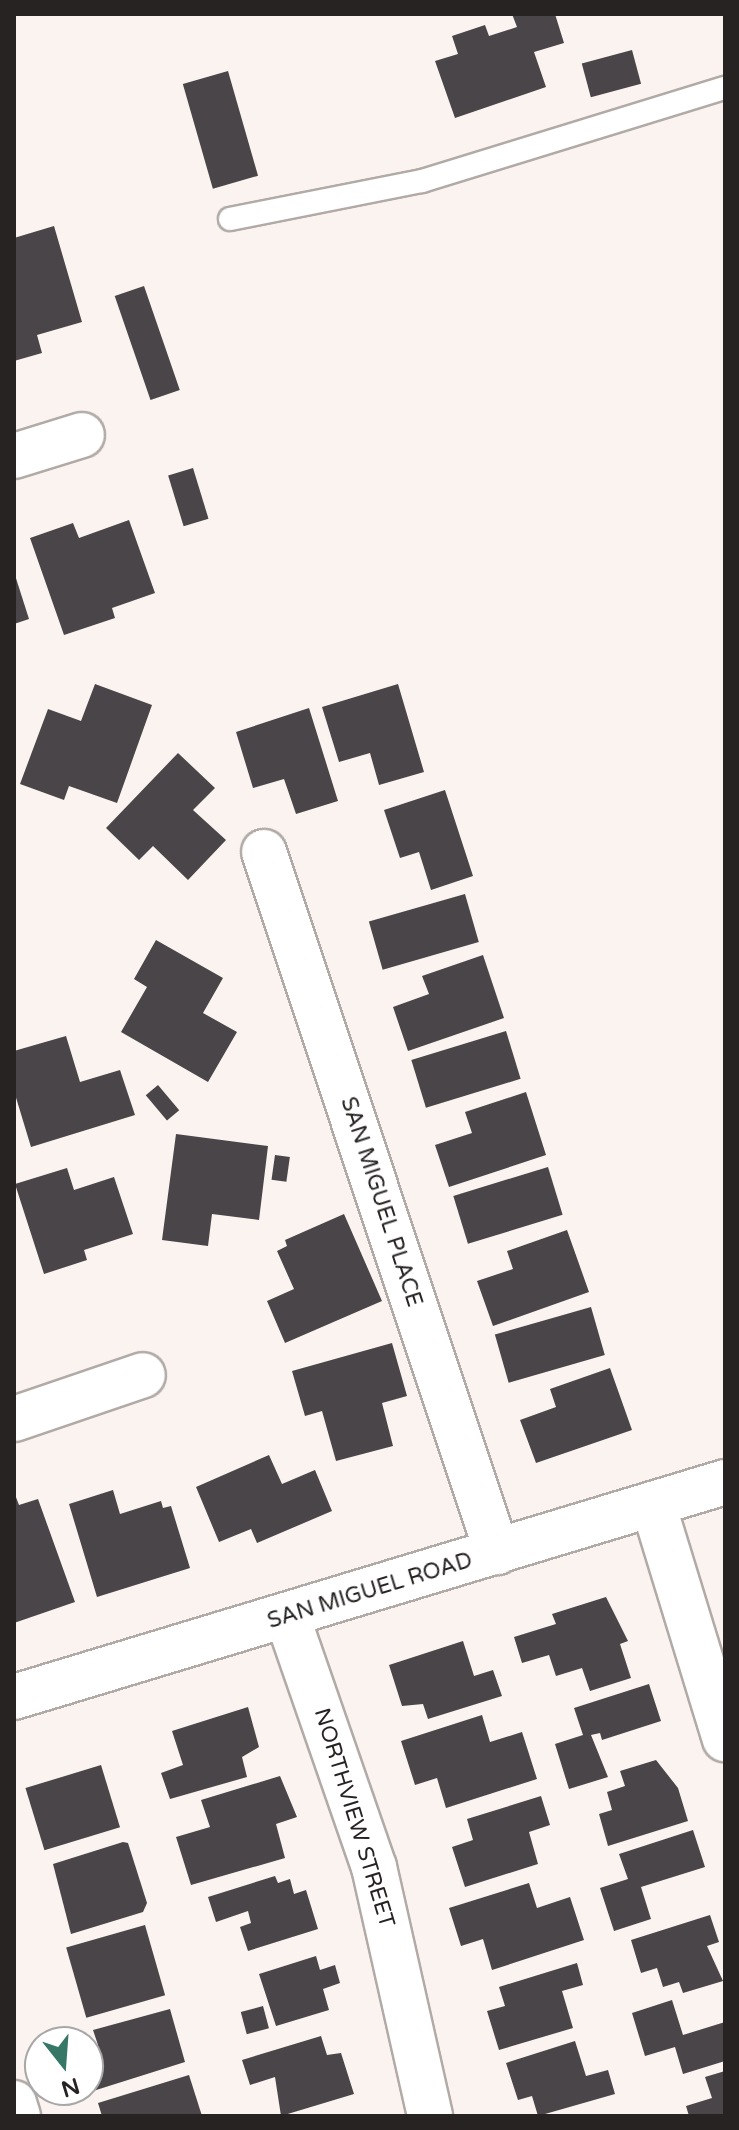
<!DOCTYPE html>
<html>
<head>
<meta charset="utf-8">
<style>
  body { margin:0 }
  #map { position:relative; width:739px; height:2130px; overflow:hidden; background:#faf3f0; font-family:"Varela Round",sans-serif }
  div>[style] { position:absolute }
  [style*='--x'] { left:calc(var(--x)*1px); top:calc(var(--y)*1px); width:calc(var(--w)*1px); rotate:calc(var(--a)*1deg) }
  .building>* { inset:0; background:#4a4548; transform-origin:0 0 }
  .roads { filter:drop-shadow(2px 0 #b1aaa7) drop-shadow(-2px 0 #b1aaa7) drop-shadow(0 2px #b1aaa7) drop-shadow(0 -2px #b1aaa7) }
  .lane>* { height:22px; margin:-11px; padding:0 11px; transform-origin:11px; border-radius:11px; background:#fff }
  .street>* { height:44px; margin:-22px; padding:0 22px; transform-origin:22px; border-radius:22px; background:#fff }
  span { translate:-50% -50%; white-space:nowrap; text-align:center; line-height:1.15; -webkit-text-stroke:8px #fff; paint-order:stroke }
  .street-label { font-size:22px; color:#262322 }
  .frame { position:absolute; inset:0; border:16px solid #262322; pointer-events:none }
  .north { position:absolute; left:24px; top:2026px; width:80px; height:80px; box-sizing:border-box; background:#fff; border:2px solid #a8a7a7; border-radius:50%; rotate:163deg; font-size:22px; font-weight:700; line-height:32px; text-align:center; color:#262322 }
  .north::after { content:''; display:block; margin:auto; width:28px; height:36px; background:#367767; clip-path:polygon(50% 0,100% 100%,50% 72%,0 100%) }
</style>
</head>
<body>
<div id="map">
  <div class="building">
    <div style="clip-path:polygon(512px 14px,555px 14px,564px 43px,534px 52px,546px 87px,455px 118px,435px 61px,458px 54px,452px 36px,485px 25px,489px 36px,517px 27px)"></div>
    <div style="left:632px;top:50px;width:35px;height:52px;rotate:75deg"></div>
    <div style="left:228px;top:71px;width:109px;height:47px;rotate:74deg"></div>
    <div style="clip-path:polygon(54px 226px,82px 322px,37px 335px,42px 353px,14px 361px,14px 238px)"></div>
    <div style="left:144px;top:286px;width:110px;height:31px;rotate:71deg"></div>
    <div style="left:193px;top:468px;width:53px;height:26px;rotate:73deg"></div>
    <div style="clip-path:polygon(129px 520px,155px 593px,112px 608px,115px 618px,64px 635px,30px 538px,73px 523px,79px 538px)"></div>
    <div style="clip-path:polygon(14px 572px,29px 619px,14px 624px)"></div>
    <div style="clip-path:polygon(95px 684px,152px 705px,117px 803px,69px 786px,64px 800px,20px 784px,48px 709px,81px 721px)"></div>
    <div style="clip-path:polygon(398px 684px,424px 772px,379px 785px,370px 753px,339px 762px,322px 707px)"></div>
    <div style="clip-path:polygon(309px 708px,338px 801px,296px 814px,284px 779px,253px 788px,236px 732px)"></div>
    <div style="clip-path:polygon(178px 753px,215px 788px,193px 810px,226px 840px,188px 880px,153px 846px,139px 860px,106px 828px)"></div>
    <div style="clip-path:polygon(445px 790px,473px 876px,431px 890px,419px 852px,400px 858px,384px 810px)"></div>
    <div style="left:465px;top:894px;width:50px;height:100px;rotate:74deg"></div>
    <div style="clip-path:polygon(156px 940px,223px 978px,203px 1013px,237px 1032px,208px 1082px,121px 1032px,147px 987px,134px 979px)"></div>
    <div style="clip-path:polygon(483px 955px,504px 1018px,408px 1051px,393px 1007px,429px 994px,422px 976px)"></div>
    <div style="left:506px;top:1031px;width:50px;height:99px;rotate:73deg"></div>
    <div style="clip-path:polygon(66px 1036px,80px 1082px,120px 1070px,135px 1115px,31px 1147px,14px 1091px,14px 1051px)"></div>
    <div style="left:158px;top:1085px;width:33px;height:16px;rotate:50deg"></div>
    <div style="clip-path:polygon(526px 1092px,546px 1155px,449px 1187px,435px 1145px,472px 1133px,465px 1112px)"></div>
    <div style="clip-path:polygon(176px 1134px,268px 1146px,259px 1220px,212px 1214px,208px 1246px,162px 1240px)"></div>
    <div style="left:275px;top:1155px;width:15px;height:25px;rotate:8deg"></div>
    <div style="left:548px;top:1167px;width:50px;height:99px;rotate:73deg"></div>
    <div style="clip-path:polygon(67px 1168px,74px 1190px,114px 1177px,133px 1234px,84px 1250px,87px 1260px,44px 1274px,15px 1184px)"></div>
    <div style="clip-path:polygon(344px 1214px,382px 1301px,285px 1343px,267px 1301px,294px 1289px,277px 1251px,287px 1246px,285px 1240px)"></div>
    <div style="clip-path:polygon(567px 1230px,589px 1292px,493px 1326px,477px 1281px,513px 1269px,507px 1251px)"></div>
    <div style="left:591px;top:1307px;width:50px;height:100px;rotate:74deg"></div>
    <div style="clip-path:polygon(392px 1343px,407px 1396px,382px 1403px,393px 1446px,336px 1461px,322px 1411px,305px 1416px,292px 1371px)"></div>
    <div style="clip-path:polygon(610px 1368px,632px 1430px,536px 1463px,520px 1420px,556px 1407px,550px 1389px)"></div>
    <div style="clip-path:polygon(269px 1455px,282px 1484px,315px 1470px,332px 1511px,257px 1543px,251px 1529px,219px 1542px,196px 1487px)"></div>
    <div style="clip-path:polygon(113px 1490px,120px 1514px,161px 1501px,163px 1508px,171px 1506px,190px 1568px,97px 1597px,69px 1504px)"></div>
    <div style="clip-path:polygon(14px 1492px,19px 1505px,38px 1499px,75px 1602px,14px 1623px)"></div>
    <div style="clip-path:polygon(606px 1597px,628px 1641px,620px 1644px,631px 1678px,590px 1691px,582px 1668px,556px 1676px,549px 1655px,522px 1663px,514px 1637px,556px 1624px,552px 1614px)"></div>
    <div style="clip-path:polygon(463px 1641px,474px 1676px,493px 1670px,502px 1696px,428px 1719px,423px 1704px,402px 1706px,389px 1665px)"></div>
    <div style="clip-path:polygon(649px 1684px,661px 1721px,602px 1740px,600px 1733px,591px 1735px,608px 1777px,569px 1789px,555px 1744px,583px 1735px,574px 1708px)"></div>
    <div style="clip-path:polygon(248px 1707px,259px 1747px,242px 1757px,247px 1777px,170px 1799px,161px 1773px,183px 1765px,172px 1731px)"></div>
    <div style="clip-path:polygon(482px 1715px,490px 1742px,522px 1732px,537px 1779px,446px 1808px,437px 1778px,415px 1785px,401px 1741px)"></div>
    <div style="clip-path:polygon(656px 1760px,678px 1788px,688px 1821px,608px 1846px,599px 1814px,612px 1810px,607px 1792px,625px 1786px,620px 1771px)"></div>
    <div style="left:101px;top:1765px;width:65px;height:79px;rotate:73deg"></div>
    <div style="clip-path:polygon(280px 1776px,297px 1817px,276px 1824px,285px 1858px,191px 1885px,176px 1837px,210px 1827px,201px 1800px)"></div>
    <div style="clip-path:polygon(541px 1796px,550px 1825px,529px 1832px,538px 1864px,465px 1887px,452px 1847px,473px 1840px,467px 1819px)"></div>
    <div style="clip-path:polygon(693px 1830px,705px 1867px,641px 1887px,651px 1919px,614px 1931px,600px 1888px,628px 1879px,619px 1854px)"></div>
    <div style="clip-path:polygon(123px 1842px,128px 1843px,147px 1903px,143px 1912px,71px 1934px,53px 1864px)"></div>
    <div style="clip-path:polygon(275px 1876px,278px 1883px,290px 1879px,294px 1894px,306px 1890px,318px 1929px,248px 1951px,240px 1927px,251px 1923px,248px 1911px,216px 1922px,208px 1897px)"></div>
    <div style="clip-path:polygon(529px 1883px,537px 1908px,570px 1897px,584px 1940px,492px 1970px,483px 1939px,461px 1946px,449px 1908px)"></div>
    <div style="clip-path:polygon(710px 1915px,719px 1942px,707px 1946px,723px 1981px,683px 1993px,679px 1982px,663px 1987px,657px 1968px,641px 1973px,631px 1940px)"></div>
    <div style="left:145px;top:1925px;width:73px;height:82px;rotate:74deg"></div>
    <div style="clip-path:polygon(316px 1956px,320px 1970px,335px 1965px,340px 1983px,323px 1989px,329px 2010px,276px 2026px,259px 1974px)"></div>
    <div style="clip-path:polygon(577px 1963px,583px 1985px,562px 1991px,573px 2028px,499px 2050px,487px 2011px,505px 2006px,499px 1987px)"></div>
    <div style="clip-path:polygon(672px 2000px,683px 2035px,725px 2022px,725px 2061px,683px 2074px,675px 2047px,645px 2056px,632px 2013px)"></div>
    <div style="left:263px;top:2006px;width:23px;height:23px;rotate:75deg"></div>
    <div style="clip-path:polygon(170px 2009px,185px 2062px,93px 2091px,88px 2074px,88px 2049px,98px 2045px,93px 2030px)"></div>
    <div style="clip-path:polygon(321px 2036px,327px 2055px,341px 2053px,354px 2094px,281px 2116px,275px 2077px,250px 2085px,242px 2060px)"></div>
    <div style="clip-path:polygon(575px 2041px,586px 2076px,608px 2070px,615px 2094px,538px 2116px,532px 2096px,518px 2100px,506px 2063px)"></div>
    <div style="clip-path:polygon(725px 2071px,725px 2116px,689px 2116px,686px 2106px,712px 2098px,705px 2077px)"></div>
    <div style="clip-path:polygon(189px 2075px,202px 2116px,102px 2116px,98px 2103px)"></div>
  </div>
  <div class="roads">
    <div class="lane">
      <div style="--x:230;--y:219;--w:196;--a:-11.2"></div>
      <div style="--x:422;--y:181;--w:317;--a:-17.1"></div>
    </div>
    <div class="street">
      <div style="--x:14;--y:456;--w:71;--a:-17.2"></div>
      <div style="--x:264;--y:852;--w:738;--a:71.59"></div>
      <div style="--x:14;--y:1419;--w:136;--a:-18.8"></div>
      <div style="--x:653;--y:1504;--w:246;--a:73"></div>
      <div style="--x:287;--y:1616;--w:266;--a:70.9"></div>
      <div style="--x:374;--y:1867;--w:255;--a:77.3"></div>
      <div style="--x:14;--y:1697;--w:743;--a:-16.82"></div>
      <div style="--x:14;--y:2103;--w:14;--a:73"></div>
    </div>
  </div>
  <div class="street-label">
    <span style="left:381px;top:1202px;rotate:72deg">SAN MIGUEL PLACE</span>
    <span style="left:370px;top:1591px;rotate:-17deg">SAN MIGUEL ROAD</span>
    <span style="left:354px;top:1818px;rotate:73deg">NORTHVIEW STREET</span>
  </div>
  <div class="frame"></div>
  <div class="north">N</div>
</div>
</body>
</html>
